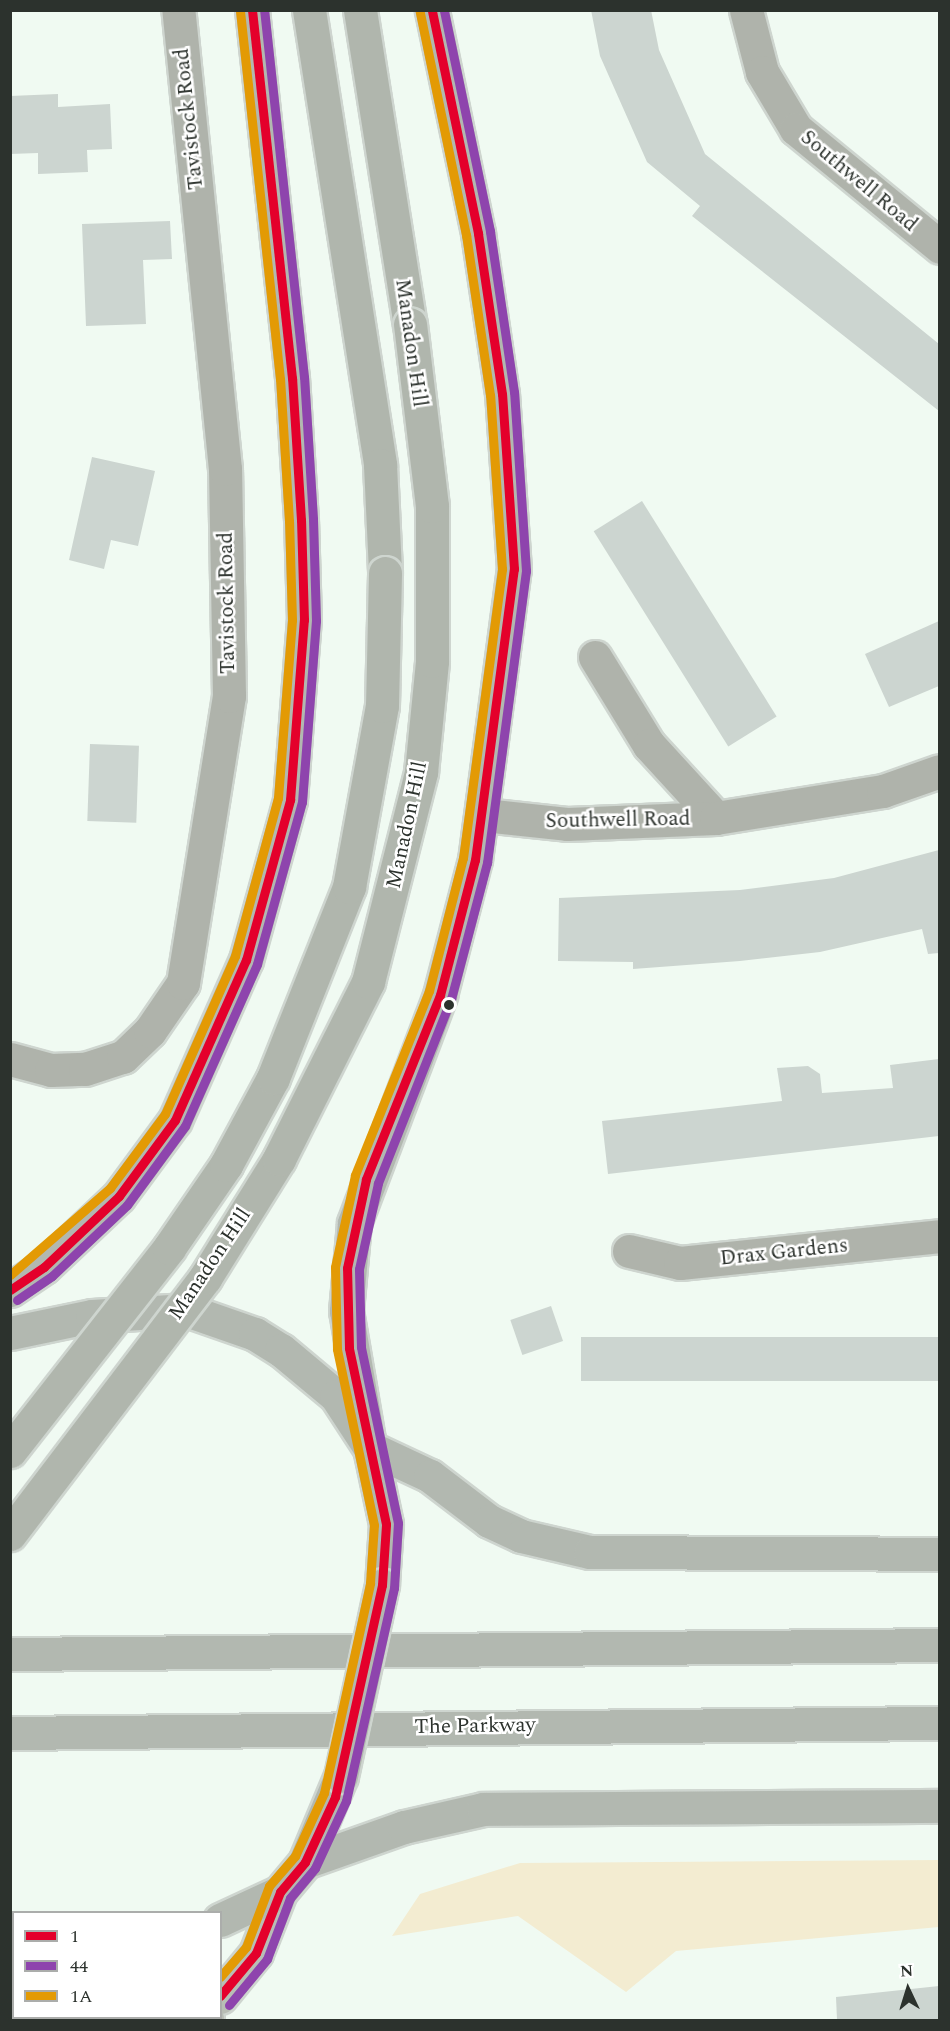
<!DOCTYPE html>
<html>
<head>
<meta charset="utf-8">
<style>
  body { margin:0 }
  #map { position:relative; width:950px; height:2031px; overflow:hidden; background:#f0faf2; font-family:Spectral,serif }
  div>[style] { position:absolute }
  [style*='--x'] { left:calc(var(--x)*1px); top:calc(var(--y)*1px); width:calc(var(--w)*1px); rotate:calc(var(--a)*1deg) }
  .green>* { inset:0; background:#f3ecd1 }
  .building>* { inset:0; background:#ccd5d0; transform-origin:0 0 }
  .roads { filter:drop-shadow(2px 0 #ced5cf) drop-shadow(-2px 0 #ced5cf) drop-shadow(0 2px #ced5cf) drop-shadow(0 -2px #ced5cf) }
  .minor>* { height:33px; margin:-16.5px; padding:0 16.5px; transform-origin:16.5px; border-radius:16.5px; background:#afb3ab }
  .secondary>* { height:33px; margin:-16.5px; padding:0 16.5px; transform-origin:16.5px; border-radius:16.5px; background:#b8beb5 }
  .primary>* { height:33px; margin:-16.5px; padding:0 16.5px; transform-origin:16.5px; border-radius:16.5px; background:#b0b6ad }
  .trunk>* { height:33px; margin:-16.5px; padding:0 16.5px; transform-origin:16.5px; border-radius:16.5px; background:#b2b8b0 }
  .bridges { filter:drop-shadow(2px 0 #ced5cf) drop-shadow(-2px 0 #ced5cf) drop-shadow(0 2px #ced5cf) drop-shadow(0 -2px #ced5cf) }
  .primary-bridge>* { height:33px; margin:-16.5px; padding:0 16.5px; transform-origin:16.5px; border-radius:16.5px; background:#b0b6ad }
  .trunk-bridge>* { height:33px; margin:-16.5px; padding:0 16.5px; transform-origin:16.5px; border-radius:16.5px; background:#b2b8b0 }
  .bus-1>* { height:9px; margin:-4.5px; padding:0 4.5px; transform-origin:4.5px; border-radius:4.5px; background:#e4002b }
  .bus-2>* { height:9px; margin:-4.5px; padding:0 4.5px; transform-origin:4.5px; border-radius:4.5px; background:#8e44ad }
  .bus-3>* { height:9px; margin:-4.5px; padding:0 4.5px; transform-origin:4.5px; border-radius:4.5px; background:#e39a04 }
  .dots>* { width:16px; height:16px; translate:-50% -50%; box-sizing:border-box; border:3px solid #fff; border-radius:50% }
  span { translate:-50% -50%; white-space:nowrap; text-align:center; line-height:1.15; -webkit-text-stroke:5px #fff; paint-order:stroke }
  .street-label { font-size:21px; color:#2c322d }
  .frame { position:absolute; inset:0; border:12px solid #2c322d; pointer-events:none }
  .legend { position:absolute; left:12px; top:1911px; width:210px; height:108px; box-sizing:border-box; background:#fff; border:2px solid #abadab; margin:0; padding:8px 10px; list-style:none; font-size:18px; color:#2c322d }
  .legend li { display:flex; align-items:center; gap:12px; height:30px }
  .legend b { width:30px; border:2px solid #abadab }
  .north { position:absolute; left:878px; top:1959px; width:60px; height:60px; -webkit-text-stroke:4px #fff; paint-order:stroke; rotate:356deg; font-size:16px; font-weight:700; line-height:24px; text-align:center; color:#2c322d }
  .north::after { content:''; display:block; margin:auto; width:21px; height:27px; background:#2c322d; clip-path:polygon(50% 0,100% 100%,50% 72%,0 100%) }
</style>
</head>
<body>
<div id="map">
  <div class="green">
    <div style="clip-path:polygon(939px 1860px,939px 1927px,676px 1951px,626px 1992px,518px 1916px,392px 1936px,420px 1894px,520px 1863px)"></div>
  </div>
  <div class="building">
    <div style="clip-path:polygon(591px 10px,651px 10px,659px 50px,705px 154px,939px 344px,939px 411px,692px 216px,700px 206px,647px 162px,600px 56px)"></div>
    <div style="clip-path:polygon(58px 94px,58px 107px,110px 104px,112px 149px,87px 150px,88px 172px,38px 174px,38px 153px,10px 154px,10px 96px)"></div>
    <div style="clip-path:polygon(170px 221px,172px 259px,143px 260px,146px 324px,86px 326px,82px 224px)"></div>
    <div style="clip-path:polygon(92px 457px,155px 471px,138px 546px,111px 540px,104px 569px,69px 560px)"></div>
    <div style="left:642px;top:501px;width:254px;height:57px;rotate:58deg"></div>
    <div style="clip-path:polygon(939px 621px,939px 686px,889px 707px,865px 654px)"></div>
    <div style="left:90px;top:744px;width:49px;height:77px;rotate:2deg"></div>
    <div style="clip-path:polygon(939px 850px,939px 953px,928px 954px,922px 929px,820px 952px,740px 961px,633px 969px,633px 962px,558px 961px,559px 898px,740px 890px,834px 878px)"></div>
    <div style="clip-path:polygon(939px 1059px,939px 1136px,608px 1174px,602px 1121px,782px 1101px,777px 1068px,808px 1066px,820px 1074px,822px 1093px,893px 1088px,890px 1065px)"></div>
    <div style="left:551px;top:1306px;width:37px;height:43px;rotate:71deg"></div>
    <div style="left:939px;top:1337px;width:44px;height:358px;rotate:90deg"></div>
    <div style="clip-path:polygon(939px 1986px,939px 2020px,837px 2020px,836px 1997px)"></div>
  </div>
  <div class="roads">
    <div class="minor">
      <div style="--x:746;--y:10;--w:64;--a:75.5"></div>
      <div style="--x:762;--y:72;--w:66;--a:59.2"></div>
      <div style="--x:796;--y:129;--w:186;--a:39.3"></div>
      <div style="--x:595;--y:657;--w:103;--a:58.5"></div>
      <div style="--x:649;--y:745;--w:99;--a:47.5"></div>
      <div style="--x:484;--y:815;--w:83;--a:6.2"></div>
      <div style="--x:567;--y:824;--w:149;--a:-2.3"></div>
      <div style="--x:716;--y:818;--w:169;--a:-9.2"></div>
      <div style="--x:883;--y:791;--w:60;--a:-19.3"></div>
      <div style="--x:10;--y:1059;--w:42;--a:15"></div>
      <div style="--x:51;--y:1070;--w:34;--a:-2"></div>
      <div style="--x:85;--y:1069;--w:40;--a:-18"></div>
      <div style="--x:123;--y:1057;--w:37;--a:-44"></div>
      <div style="--x:150;--y:1031;--w:58;--a:-55.5"></div>
      <div style="--x:183;--y:983;--w:291;--a:-80.9"></div>
      <div style="--x:229;--y:696;--w:227;--a:-91"></div>
      <div style="--x:225;--y:469;--w:461;--a:-95.8"></div>
      <div style="--x:629;--y:1251;--w:52;--a:13.2"></div>
      <div style="--x:680;--y:1263;--w:261;--a:-5.9"></div>
    </div>
    <div class="secondary">
      <div style="--x:220;--y:1997;--w:57;--a:-50.7"></div>
      <div style="--x:256;--y:1953;--w:66;--a:-68.5"></div>
      <div style="--x:206;--y:2020;--w:2;--a:-63"></div>
    </div>
    <div class="primary">
      <div style="--x:309;--y:10;--w:461;--a:81.1"></div>
      <div style="--x:380;--y:465;--w:108;--a:87.3"></div>
      <div style="--x:360;--y:10;--w:318;--a:81"></div>
    </div>
    <div class="trunk">
      <div style="--x:10;--y:1290;--w:41;--a:-34.1"></div>
      <div style="--x:44;--y:1267;--w:103;--a:-43.4"></div>
      <div style="--x:119;--y:1196;--w:94;--a:-53.6"></div>
      <div style="--x:175;--y:1120;--w:175;--a:-66.1"></div>
      <div style="--x:246;--y:960;--w:166;--a:-74.6"></div>
      <div style="--x:290;--y:800;--w:181;--a:-85.6"></div>
      <div style="--x:304;--y:620;--w:100;--a:-91.7"></div>
      <div style="--x:301;--y:520;--w:142;--a:-93.6"></div>
      <div style="--x:292;--y:378;--w:370;--a:-96.2"></div>
      <div style="--x:10;--y:1333;--w:84;--a:-11.7"></div>
      <div style="--x:92;--y:1316;--w:94;--a:-3.7"></div>
      <div style="--x:186;--y:1310;--w:73;--a:19.2"></div>
      <div style="--x:255;--y:1334;--w:31;--a:32"></div>
      <div style="--x:281;--y:1350;--w:72;--a:39.9"></div>
      <div style="--x:336;--y:1396;--w:62;--a:56.8"></div>
      <div style="--x:370;--y:1448;--w:78;--a:78.1"></div>
      <div style="--x:386;--y:1524;--w:61;--a:93.8"></div>
      <div style="--x:369;--y:1445;--w:136;--a:-99.7"></div>
      <div style="--x:346;--y:1311;--w:88;--a:-84.8"></div>
      <div style="--x:354;--y:1223;--w:244;--a:-69.3"></div>
      <div style="--x:440;--y:995;--w:139;--a:-75.5"></div>
      <div style="--x:475;--y:860;--w:294;--a:-82.4"></div>
      <div style="--x:514;--y:569;--w:175;--a:-93.9"></div>
      <div style="--x:502;--y:394;--w:163;--a:-98.5"></div>
      <div style="--x:478;--y:233;--w:228;--a:-101.7"></div>
      <div style="--x:370;--y:1448;--w:66;--a:25"></div>
      <div style="--x:430;--y:1476;--w:74;--a:37.3"></div>
      <div style="--x:489;--y:1521;--w:35;--a:25"></div>
      <div style="--x:521;--y:1536;--w:71;--a:13.1"></div>
      <div style="--x:590;--y:1552;--w:350;--a:0.3"></div>
      <div style="--x:10;--y:1654;--w:930;--a:-0.55"></div>
      <div style="--x:10;--y:1733;--w:930;--a:-0.62"></div>
      <div style="--x:305;--y:1862;--w:105;--a:-19.5"></div>
      <div style="--x:404;--y:1827;--w:81;--a:-12.8"></div>
      <div style="--x:483;--y:1809;--w:457;--a:-0.4"></div>
      <div style="--x:220;--y:1920;--w:66;--a:-25"></div>
      <div style="--x:280;--y:1892;--w:39;--a:-50"></div>
      <div style="--x:305;--y:1862;--w:93;--a:-67.3"></div>
      <div style="--x:10;--y:1982;--w:4;--a:-14"></div>
    </div>
  </div>
  <div class="bridges">
    <div class="primary-bridge">
      <div style="--x:10;--y:1451;--w:258;--a:-51.9"></div>
      <div style="--x:169;--y:1248;--w:101;--a:-55.5"></div>
      <div style="--x:226;--y:1165;--w:99;--a:-61.6"></div>
      <div style="--x:273;--y:1078;--w:206;--a:-68.3"></div>
      <div style="--x:349;--y:887;--w:184;--a:-79.7"></div>
      <div style="--x:382;--y:706;--w:133;--a:-88.7"></div>
      <div style="--x:10;--y:1534;--w:322;--a:-52.7"></div>
      <div style="--x:205;--y:1278;--w:140;--a:-58.1"></div>
      <div style="--x:279;--y:1159;--w:198;--a:-63.3"></div>
      <div style="--x:368;--y:982;--w:217;--a:-75.8"></div>
      <div style="--x:421;--y:772;--w:112;--a:-84.3"></div>
      <div style="--x:432;--y:661;--w:155;--a:-90"></div>
      <div style="--x:432;--y:506;--w:183;--a:-96.9"></div>
    </div>
    <div class="trunk-bridge">
      <div style="--x:341;--y:1776;--w:195;--a:-77.9"></div>
    </div>
  </div>
  <div class="bus-1">
    <div style="--x:10;--y:1290;--w:41;--a:-34.1"></div>
    <div style="--x:44;--y:1267;--w:103;--a:-43.4"></div>
    <div style="--x:119;--y:1196;--w:94;--a:-53.6"></div>
    <div style="--x:175;--y:1120;--w:175;--a:-66.1"></div>
    <div style="--x:246;--y:960;--w:166;--a:-74.6"></div>
    <div style="--x:290;--y:800;--w:181;--a:-85.6"></div>
    <div style="--x:304;--y:620;--w:100;--a:-91.7"></div>
    <div style="--x:301;--y:520;--w:142;--a:-93.6"></div>
    <div style="--x:292;--y:378;--w:370;--a:-96.2"></div>
    <div style="--x:220;--y:1996;--w:56;--a:-50.1"></div>
    <div style="--x:256;--y:1953;--w:66;--a:-68.5"></div>
    <div style="--x:280;--y:1892;--w:39;--a:-50"></div>
    <div style="--x:305;--y:1862;--w:72;--a:-65.2"></div>
    <div style="--x:335;--y:1797;--w:217;--a:-77.5"></div>
    <div style="--x:382;--y:1585;--w:61;--a:-86.2"></div>
    <div style="--x:386;--y:1524;--w:180;--a:-101.9"></div>
    <div style="--x:349;--y:1348;--w:80;--a:-91.4"></div>
    <div style="--x:347;--y:1268;--w:91;--a:-77.9"></div>
    <div style="--x:366;--y:1179;--w:198;--a:-68.1"></div>
    <div style="--x:440;--y:995;--w:139;--a:-75.5"></div>
    <div style="--x:475;--y:860;--w:294;--a:-82.4"></div>
    <div style="--x:514;--y:569;--w:175;--a:-93.9"></div>
    <div style="--x:502;--y:394;--w:163;--a:-98.5"></div>
    <div style="--x:478;--y:233;--w:228;--a:-101.7"></div>
  </div>
  <div class="bus-2">
    <div style="--x:17;--y:1300;--w:42;--a:-34.4"></div>
    <div style="--x:52;--y:1276;--w:103;--a:-43.4"></div>
    <div style="--x:127;--y:1205;--w:98;--a:-53.7"></div>
    <div style="--x:185;--y:1126;--w:177;--a:-66"></div>
    <div style="--x:257;--y:964;--w:168;--a:-74.5"></div>
    <div style="--x:302;--y:802;--w:182;--a:-85.6"></div>
    <div style="--x:316;--y:621;--w:102;--a:-91.7"></div>
    <div style="--x:313;--y:519;--w:142;--a:-93.6"></div>
    <div style="--x:304;--y:377;--w:369;--a:-96.2"></div>
    <div style="--x:229;--y:2005;--w:60;--a:-50.4"></div>
    <div style="--x:267;--y:1959;--w:65;--a:-69.3"></div>
    <div style="--x:290;--y:1898;--w:39;--a:-50"></div>
    <div style="--x:315;--y:1868;--w:74;--a:-65.2"></div>
    <div style="--x:346;--y:1801;--w:218;--a:-77.3"></div>
    <div style="--x:394;--y:1588;--w:65;--a:-86.5"></div>
    <div style="--x:398;--y:1523;--w:180;--a:-101.9"></div>
    <div style="--x:361;--y:1347;--w:78;--a:-91.5"></div>
    <div style="--x:359;--y:1269;--w:88;--a:-77.5"></div>
    <div style="--x:378;--y:1183;--w:198;--a:-68.4"></div>
    <div style="--x:451;--y:999;--w:141;--a:-75.2"></div>
    <div style="--x:487;--y:863;--w:295;--a:-82.4"></div>
    <div style="--x:526;--y:571;--w:179;--a:-93.8"></div>
    <div style="--x:514;--y:392;--w:163;--a:-98.5"></div>
    <div style="--x:490;--y:231;--w:226;--a:-101.8"></div>
  </div>
  <div class="bus-3">
    <div style="--x:10;--y:1275;--w:133;--a:-41"></div>
    <div style="--x:110;--y:1188;--w:92;--a:-53.4"></div>
    <div style="--x:165;--y:1114;--w:173;--a:-66.1"></div>
    <div style="--x:235;--y:956;--w:164;--a:-74.8"></div>
    <div style="--x:278;--y:798;--w:179;--a:-85.5"></div>
    <div style="--x:292;--y:620;--w:99;--a:-91.7"></div>
    <div style="--x:289;--y:521;--w:142;--a:-93.6"></div>
    <div style="--x:280;--y:379;--w:370;--a:-96.2"></div>
    <div style="--x:220;--y:1977;--w:40;--a:-49"></div>
    <div style="--x:246;--y:1947;--w:65;--a:-69.3"></div>
    <div style="--x:269;--y:1886;--w:40;--a:-49"></div>
    <div style="--x:295;--y:1856;--w:69;--a:-65.3"></div>
    <div style="--x:324;--y:1793;--w:215;--a:-77.6"></div>
    <div style="--x:370;--y:1583;--w:58;--a:-86.1"></div>
    <div style="--x:374;--y:1525;--w:180;--a:-101.9"></div>
    <div style="--x:337;--y:1349;--w:82;--a:-91.4"></div>
    <div style="--x:335;--y:1267;--w:94;--a:-77.7"></div>
    <div style="--x:355;--y:1175;--w:198;--a:-68.1"></div>
    <div style="--x:429;--y:991;--w:137;--a:-75.7"></div>
    <div style="--x:463;--y:858;--w:292;--a:-82.3"></div>
    <div style="--x:502;--y:569;--w:174;--a:-93.9"></div>
    <div style="--x:490;--y:395;--w:162;--a:-98.5"></div>
    <div style="--x:466;--y:235;--w:228;--a:-101.7"></div>
  </div>
  <div class="dots">
    <div style="left:449px;top:1005px;background:#2c322d"></div>
  </div>
  <div class="street-label">
    <span style="left:189px;top:119px;rotate:-96deg">Tavistock Road</span>
    <span style="left:859px;top:181px;rotate:40deg">Southwell Road</span>
    <span style="left:411px;top:343px;rotate:82deg">Manadon Hill</span>
    <span style="left:227px;top:603px;rotate:-91deg">Tavistock Road</span>
    <span style="left:618px;top:820px;rotate:-1deg">Southwell Road</span>
    <span style="left:407px;top:825px;rotate:-78deg">Manadon Hill</span>
    <span style="left:784px;top:1252px;rotate:-6deg">Drax Gardens</span>
    <span style="left:210px;top:1264px;rotate:-56deg">Manadon Hill</span>
    <span style="left:475px;top:1726px;rotate:-1deg">The Parkway</span>
  </div>
  <div class="frame"></div>
  <ul class="legend">
  <li><b style="height:8px;background:#e4002b"></b>1</li>
  <li><b style="height:8px;background:#8e44ad"></b>44</li>
  <li><b style="height:8px;background:#e39a04"></b>1A</li>
  </ul>
  <div class="north">N</div>
</div>
</body>
</html>
